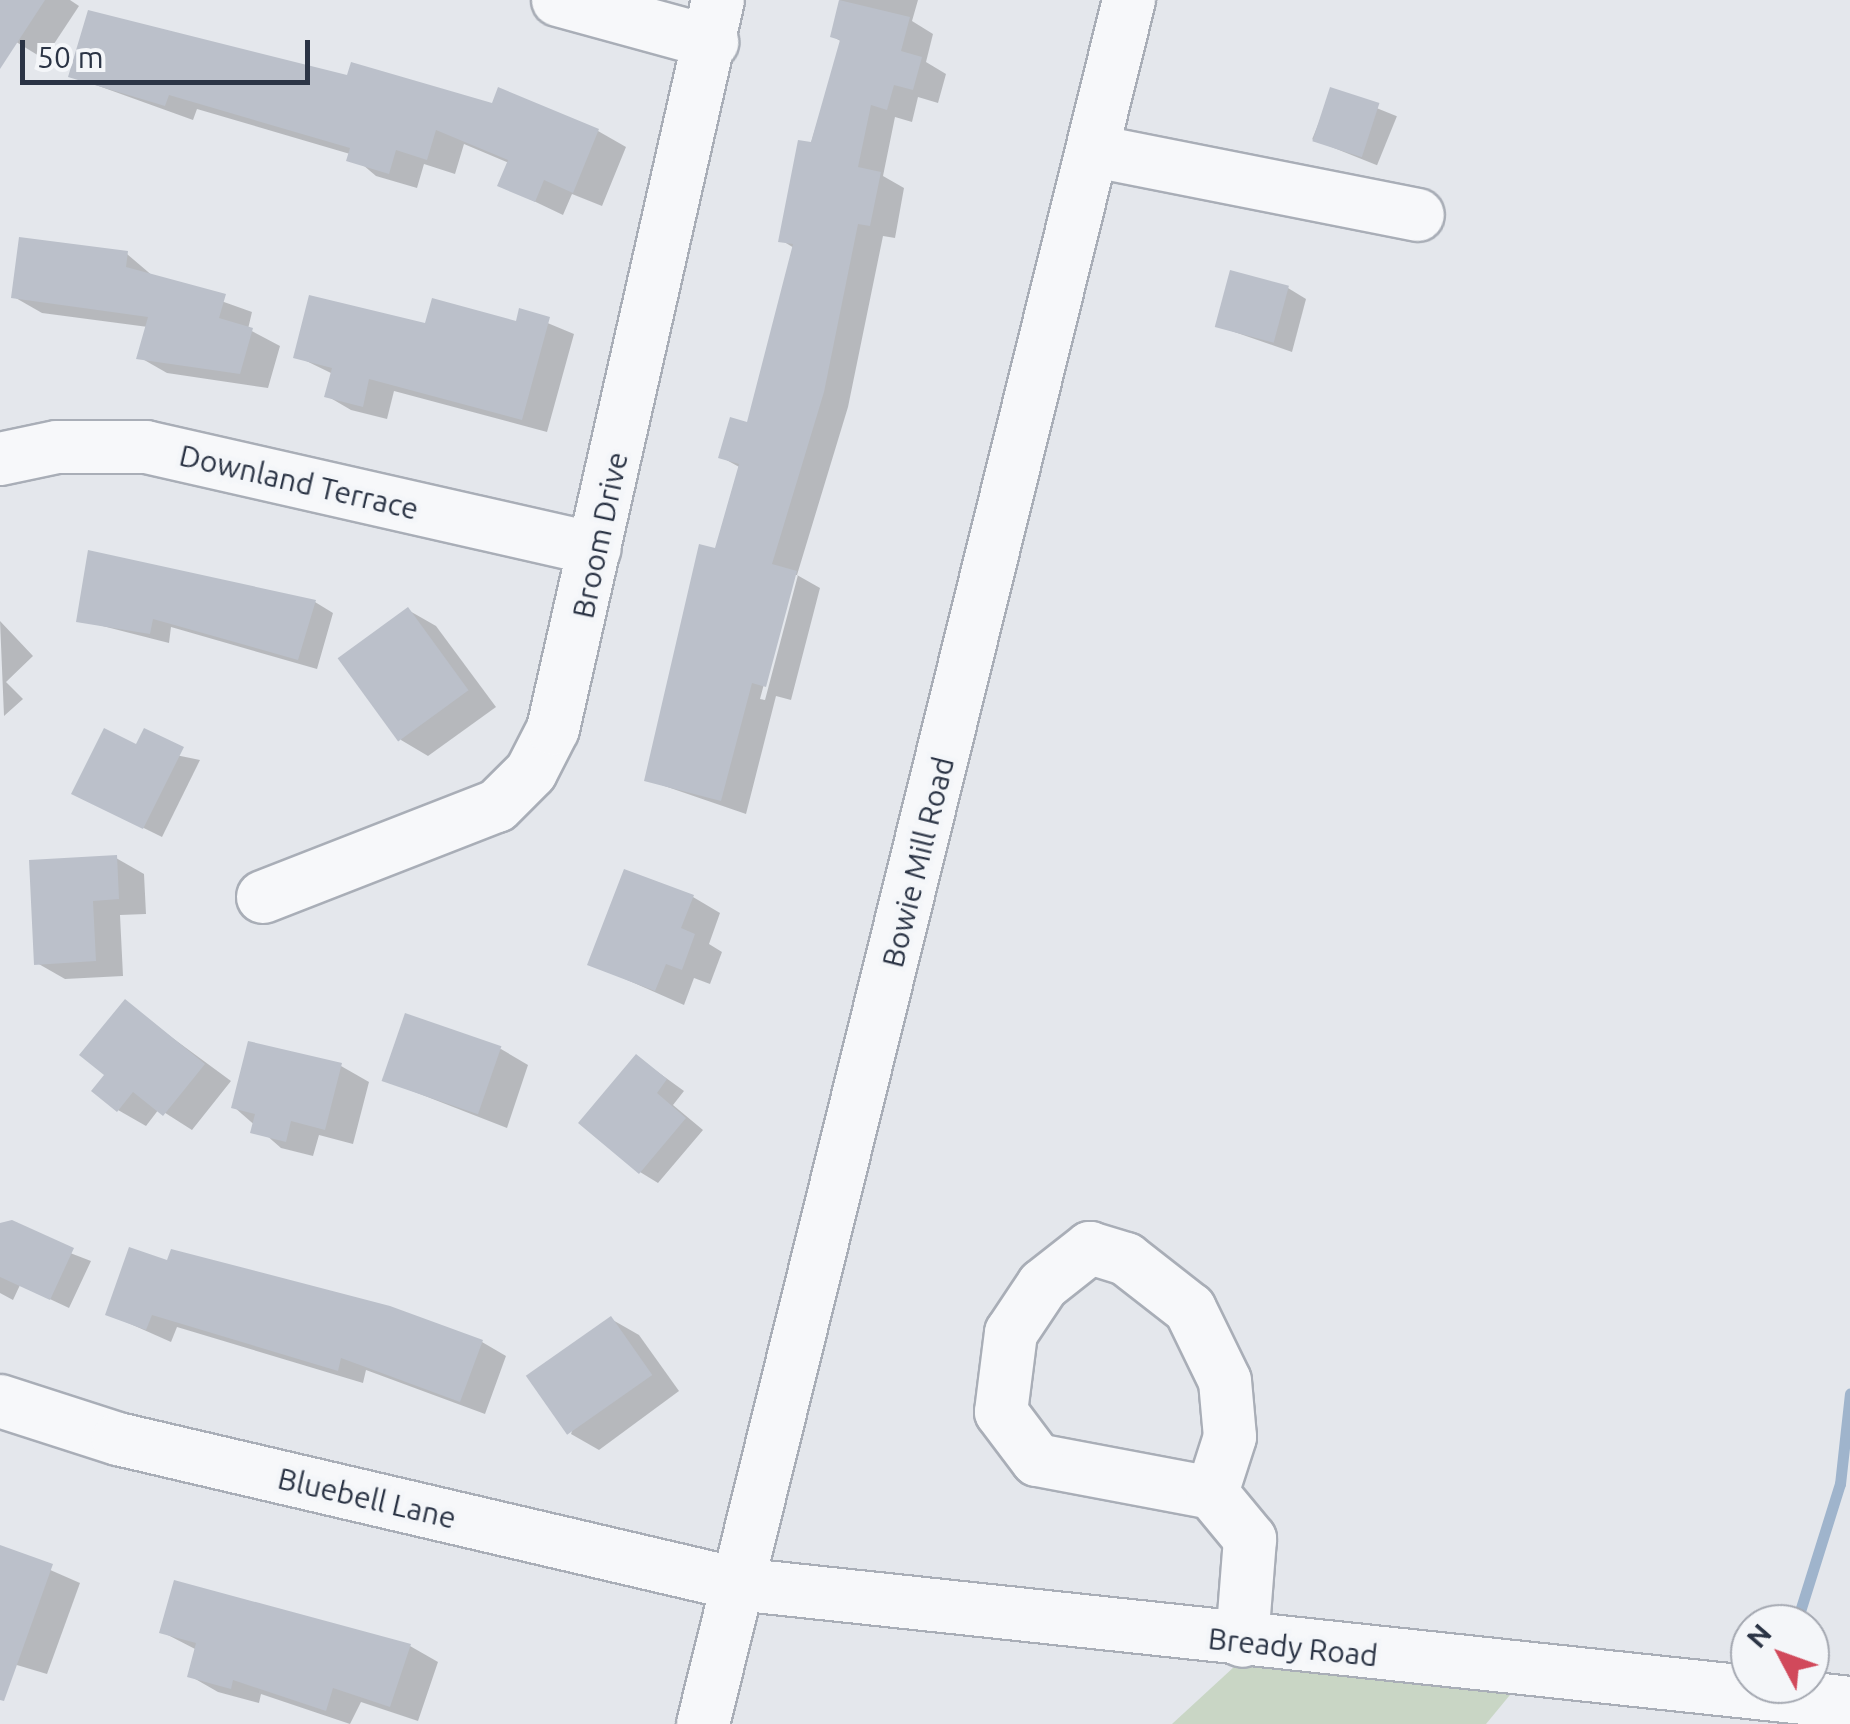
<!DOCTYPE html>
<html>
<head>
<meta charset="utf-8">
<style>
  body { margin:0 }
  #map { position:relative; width:1850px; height:1724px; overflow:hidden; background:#e4e7ec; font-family:Ubuntu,sans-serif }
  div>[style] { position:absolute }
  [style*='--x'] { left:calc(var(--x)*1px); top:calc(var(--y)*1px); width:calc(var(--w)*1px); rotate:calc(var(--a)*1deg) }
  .green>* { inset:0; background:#c9d6c5 }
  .shadow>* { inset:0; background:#0003; transform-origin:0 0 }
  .stream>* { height:11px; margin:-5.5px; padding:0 5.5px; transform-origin:5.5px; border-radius:5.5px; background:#9fb4cc }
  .building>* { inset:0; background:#bbc0ca; transform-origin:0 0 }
  .roads { filter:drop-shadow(2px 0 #a9aeb7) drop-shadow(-2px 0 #a9aeb7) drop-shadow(0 2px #a9aeb7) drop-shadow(0 -2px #a9aeb7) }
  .minor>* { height:52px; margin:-26px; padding:0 26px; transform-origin:26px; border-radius:26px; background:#f7f8fa }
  span { translate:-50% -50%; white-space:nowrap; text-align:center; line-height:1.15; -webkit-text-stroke:9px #f4f6f9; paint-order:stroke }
  .street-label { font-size:30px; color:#2b3445 }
  .north { position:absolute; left:1730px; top:1604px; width:100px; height:100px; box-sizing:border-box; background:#f4f6f9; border:2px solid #a4a8b1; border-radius:50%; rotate:311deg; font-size:28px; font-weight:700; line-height:40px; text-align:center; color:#2b3445 }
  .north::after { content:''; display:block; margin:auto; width:35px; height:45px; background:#d1495b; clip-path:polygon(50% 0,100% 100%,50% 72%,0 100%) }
  .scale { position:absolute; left:20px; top:40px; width:290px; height:45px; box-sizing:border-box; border:5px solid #2b3445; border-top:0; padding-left:12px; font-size:30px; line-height:35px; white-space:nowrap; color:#2b3445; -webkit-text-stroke:8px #f4f6f9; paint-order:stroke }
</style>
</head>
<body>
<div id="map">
  <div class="green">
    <div style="clip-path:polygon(1260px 1643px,1528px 1673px,1486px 1724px,1172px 1724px)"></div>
  </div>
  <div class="shadow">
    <div style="clip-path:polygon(0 0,70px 0,79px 6px,44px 59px,0 32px)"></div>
    <div style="clip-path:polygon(evenodd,840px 0,918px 0,912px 21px,933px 34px,926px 62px,946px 74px,938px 103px,918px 97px,912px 122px,895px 117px,883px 176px,904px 188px,895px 238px,883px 236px,848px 407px,797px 575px,820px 588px,791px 700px,776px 696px,746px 814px,647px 780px,741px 468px,721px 457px,749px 425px,794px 248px,781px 240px,842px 42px,832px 36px,840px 0,793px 575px,798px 575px,765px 700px,760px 699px,793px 575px)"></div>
    <div style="clip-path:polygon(71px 76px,348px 78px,598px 131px,626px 147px,602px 206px,572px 194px,563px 215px,500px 185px,509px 163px,464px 144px,455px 174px,424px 164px,417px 188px,376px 176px,350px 154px,197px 109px,193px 120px)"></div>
    <div style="left:1332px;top:90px;width:70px;height:53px;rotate:22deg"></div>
    <div style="clip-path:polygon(127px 254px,154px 277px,252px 312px,248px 329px,280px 346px,268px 388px,167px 373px,139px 357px,148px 327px,42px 313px,14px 297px)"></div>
    <div style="clip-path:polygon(1288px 288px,1306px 299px,1292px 352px,1217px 326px)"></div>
    <div style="clip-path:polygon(521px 312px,574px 334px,547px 432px,394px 391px,387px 419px,351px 410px,327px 396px,333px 374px,296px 356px,427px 326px,518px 324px)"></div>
    <div style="clip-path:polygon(315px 602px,333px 613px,317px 669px,171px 627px,169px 643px,79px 620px)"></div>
    <div style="clip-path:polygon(408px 610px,436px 626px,496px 707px,428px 756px,401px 740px)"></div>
    <div style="clip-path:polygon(0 621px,33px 656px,6px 682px,23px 699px,4px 716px)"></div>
    <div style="clip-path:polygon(137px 747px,200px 760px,162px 837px,93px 803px)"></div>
    <div style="clip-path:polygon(116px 858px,144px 874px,146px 914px,120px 915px,123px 976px,65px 979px,37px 963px)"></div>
    <div style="clip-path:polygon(693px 897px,720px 913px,709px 944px,722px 952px,710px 984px,694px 978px,684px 1005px,591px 964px)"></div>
    <div style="clip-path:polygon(125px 1003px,231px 1081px,192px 1130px,159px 1109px,146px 1126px,118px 1110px,107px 1075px)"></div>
    <div style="clip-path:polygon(501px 1049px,528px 1065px,507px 1128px,384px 1080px)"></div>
    <div style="clip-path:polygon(637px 1057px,684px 1091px,673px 1105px,703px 1130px,658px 1183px,640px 1172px)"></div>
    <div style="clip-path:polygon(341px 1066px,369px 1082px,353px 1144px,319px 1135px,313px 1156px,281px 1148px,234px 1107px)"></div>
    <div style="clip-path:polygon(0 1226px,91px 1261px,69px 1308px,20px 1285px,13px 1300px,0 1293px)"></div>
    <div style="clip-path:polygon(169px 1264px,482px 1342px,506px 1356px,485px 1414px,366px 1370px,363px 1383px,177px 1327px,171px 1342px,108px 1314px)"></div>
    <div style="clip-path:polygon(611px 1319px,639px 1335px,679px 1391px,599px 1450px,571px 1434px)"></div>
    <div style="clip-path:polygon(0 1548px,80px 1583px,47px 1674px,0 1660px)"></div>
    <div style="clip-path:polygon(176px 1583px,410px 1646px,438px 1662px,418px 1721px,361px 1702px,350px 1724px,261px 1694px,259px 1703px,218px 1692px,190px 1676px,197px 1650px,162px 1632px)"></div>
  </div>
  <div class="stream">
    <div style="--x:1796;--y:1624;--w:147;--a:-72.6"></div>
    <div style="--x:1840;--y:1484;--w:91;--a:-83.7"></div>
  </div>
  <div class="building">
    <div style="clip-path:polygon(0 0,45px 0,0 69px)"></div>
    <div style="clip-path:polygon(839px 0,910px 17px,901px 51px,922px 57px,913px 90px,894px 85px,887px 110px,871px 105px,858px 167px,881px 172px,870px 226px,858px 224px,824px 392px,772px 564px,797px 571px,766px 687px,752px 683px,721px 801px,644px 781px,699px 544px,715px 548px,739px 464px,718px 458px,730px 417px,747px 422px,793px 244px,778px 242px,798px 140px,811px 142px,840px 40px,830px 37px)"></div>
    <div style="clip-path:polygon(88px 10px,347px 75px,351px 62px,492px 103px,498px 87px,599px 129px,573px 193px,544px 180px,535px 202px,497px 186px,508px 160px,436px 130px,427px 160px,396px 150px,389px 174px,346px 161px,350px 148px,169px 95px,165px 106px,68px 77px)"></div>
    <div style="left:1330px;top:87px;width:52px;height:57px;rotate:18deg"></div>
    <div style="clip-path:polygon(19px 237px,128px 251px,126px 267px,226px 294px,219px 318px,253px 328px,240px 374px,136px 359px,148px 317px,11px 298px)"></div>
    <div style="left:1230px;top:270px;width:61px;height:59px;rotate:15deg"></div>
    <div style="clip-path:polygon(309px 295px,425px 323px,432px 298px,516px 321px,519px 308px,550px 317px,522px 420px,369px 379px,363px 407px,324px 397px,332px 368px,293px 358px)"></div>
    <div style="clip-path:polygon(88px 550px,316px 600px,298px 660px,153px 619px,150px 634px,76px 622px)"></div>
    <div style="left:408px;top:607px;width:103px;height:87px;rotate:54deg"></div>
    <div style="clip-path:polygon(104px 728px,136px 744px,144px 728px,184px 747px,143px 829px,71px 794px)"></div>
    <div style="clip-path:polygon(117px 855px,119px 899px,93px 901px,96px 961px,34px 965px,29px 860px)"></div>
    <div style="clip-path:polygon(624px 869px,694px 895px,681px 928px,695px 934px,682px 970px,666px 964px,655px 991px,587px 965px)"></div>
    <div style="clip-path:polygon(125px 999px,205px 1064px,163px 1116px,133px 1092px,117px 1112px,91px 1091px,104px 1075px,79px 1055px)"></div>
    <div style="left:405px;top:1013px;width:102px;height:72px;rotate:19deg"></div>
    <div style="clip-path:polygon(248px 1041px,342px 1063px,325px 1130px,291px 1121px,286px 1142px,250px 1133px,255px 1114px,231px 1108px)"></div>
    <div style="clip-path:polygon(636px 1054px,667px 1079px,657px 1093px,686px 1118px,639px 1174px,578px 1123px)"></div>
    <div style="clip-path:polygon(12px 1220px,74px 1248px,50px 1300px,0 1277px,0 1223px)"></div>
    <div style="clip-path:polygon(129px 1247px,167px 1260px,171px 1249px,390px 1306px,483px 1340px,460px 1402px,341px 1358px,338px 1371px,152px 1315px,146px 1330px,105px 1315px)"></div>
    <div style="left:611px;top:1316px;width:72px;height:104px;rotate:55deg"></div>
    <div style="clip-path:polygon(0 1545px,53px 1564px,4px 1701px,0 1700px)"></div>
    <div style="clip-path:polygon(174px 1580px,411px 1644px,390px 1707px,333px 1688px,326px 1711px,233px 1680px,231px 1689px,187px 1677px,196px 1643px,159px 1633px)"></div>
  </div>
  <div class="roads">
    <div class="minor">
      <div style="--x:558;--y:0;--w:160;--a:15.3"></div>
      <div style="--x:1095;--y:151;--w:329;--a:11.2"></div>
      <div style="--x:0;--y:459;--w:58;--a:-11.9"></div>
      <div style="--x:57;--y:447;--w:89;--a:0"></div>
      <div style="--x:146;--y:447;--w:460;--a:12.8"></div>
      <div style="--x:263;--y:897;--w:251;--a:-21.3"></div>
      <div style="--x:497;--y:806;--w:48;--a:-45"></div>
      <div style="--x:531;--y:772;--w:48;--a:-62.9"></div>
      <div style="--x:553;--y:729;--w:747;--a:-77.25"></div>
      <div style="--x:0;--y:1401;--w:124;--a:17.9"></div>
      <div style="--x:118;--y:1439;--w:636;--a:13.18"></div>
      <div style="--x:737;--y:1584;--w:1119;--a:6.1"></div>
      <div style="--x:1212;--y:1493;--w:178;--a:-169.3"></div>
      <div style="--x:1037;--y:1460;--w:60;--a:-126.9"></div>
      <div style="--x:1001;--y:1412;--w:80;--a:-82.8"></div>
      <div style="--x:1011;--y:1333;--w:58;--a:-56.3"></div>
      <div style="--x:1043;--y:1285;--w:60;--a:-38.2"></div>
      <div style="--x:1090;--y:1248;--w:38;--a:17"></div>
      <div style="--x:1126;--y:1259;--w:81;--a:38"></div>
      <div style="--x:1190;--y:1309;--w:80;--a:64.1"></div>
      <div style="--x:1225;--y:1381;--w:56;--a:84.9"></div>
      <div style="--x:1230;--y:1437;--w:59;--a:107.8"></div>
      <div style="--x:1212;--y:1493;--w:60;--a:50.4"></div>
      <div style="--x:1250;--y:1539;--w:102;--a:94.5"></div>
      <div style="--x:703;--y:1724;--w:1776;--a:-76.12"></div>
    </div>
  </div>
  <div class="street-label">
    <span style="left:299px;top:482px;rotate:13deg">Downland Terrace</span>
    <span style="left:600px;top:535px;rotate:-78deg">Broom Drive</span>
    <span style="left:918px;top:862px;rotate:-76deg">Bowie Mill Road</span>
    <span style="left:367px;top:1498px;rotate:13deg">Bluebell Lane</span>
    <span style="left:1293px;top:1647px;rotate:6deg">Bready Road</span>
  </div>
  <div class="north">N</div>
  <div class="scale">50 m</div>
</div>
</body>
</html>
